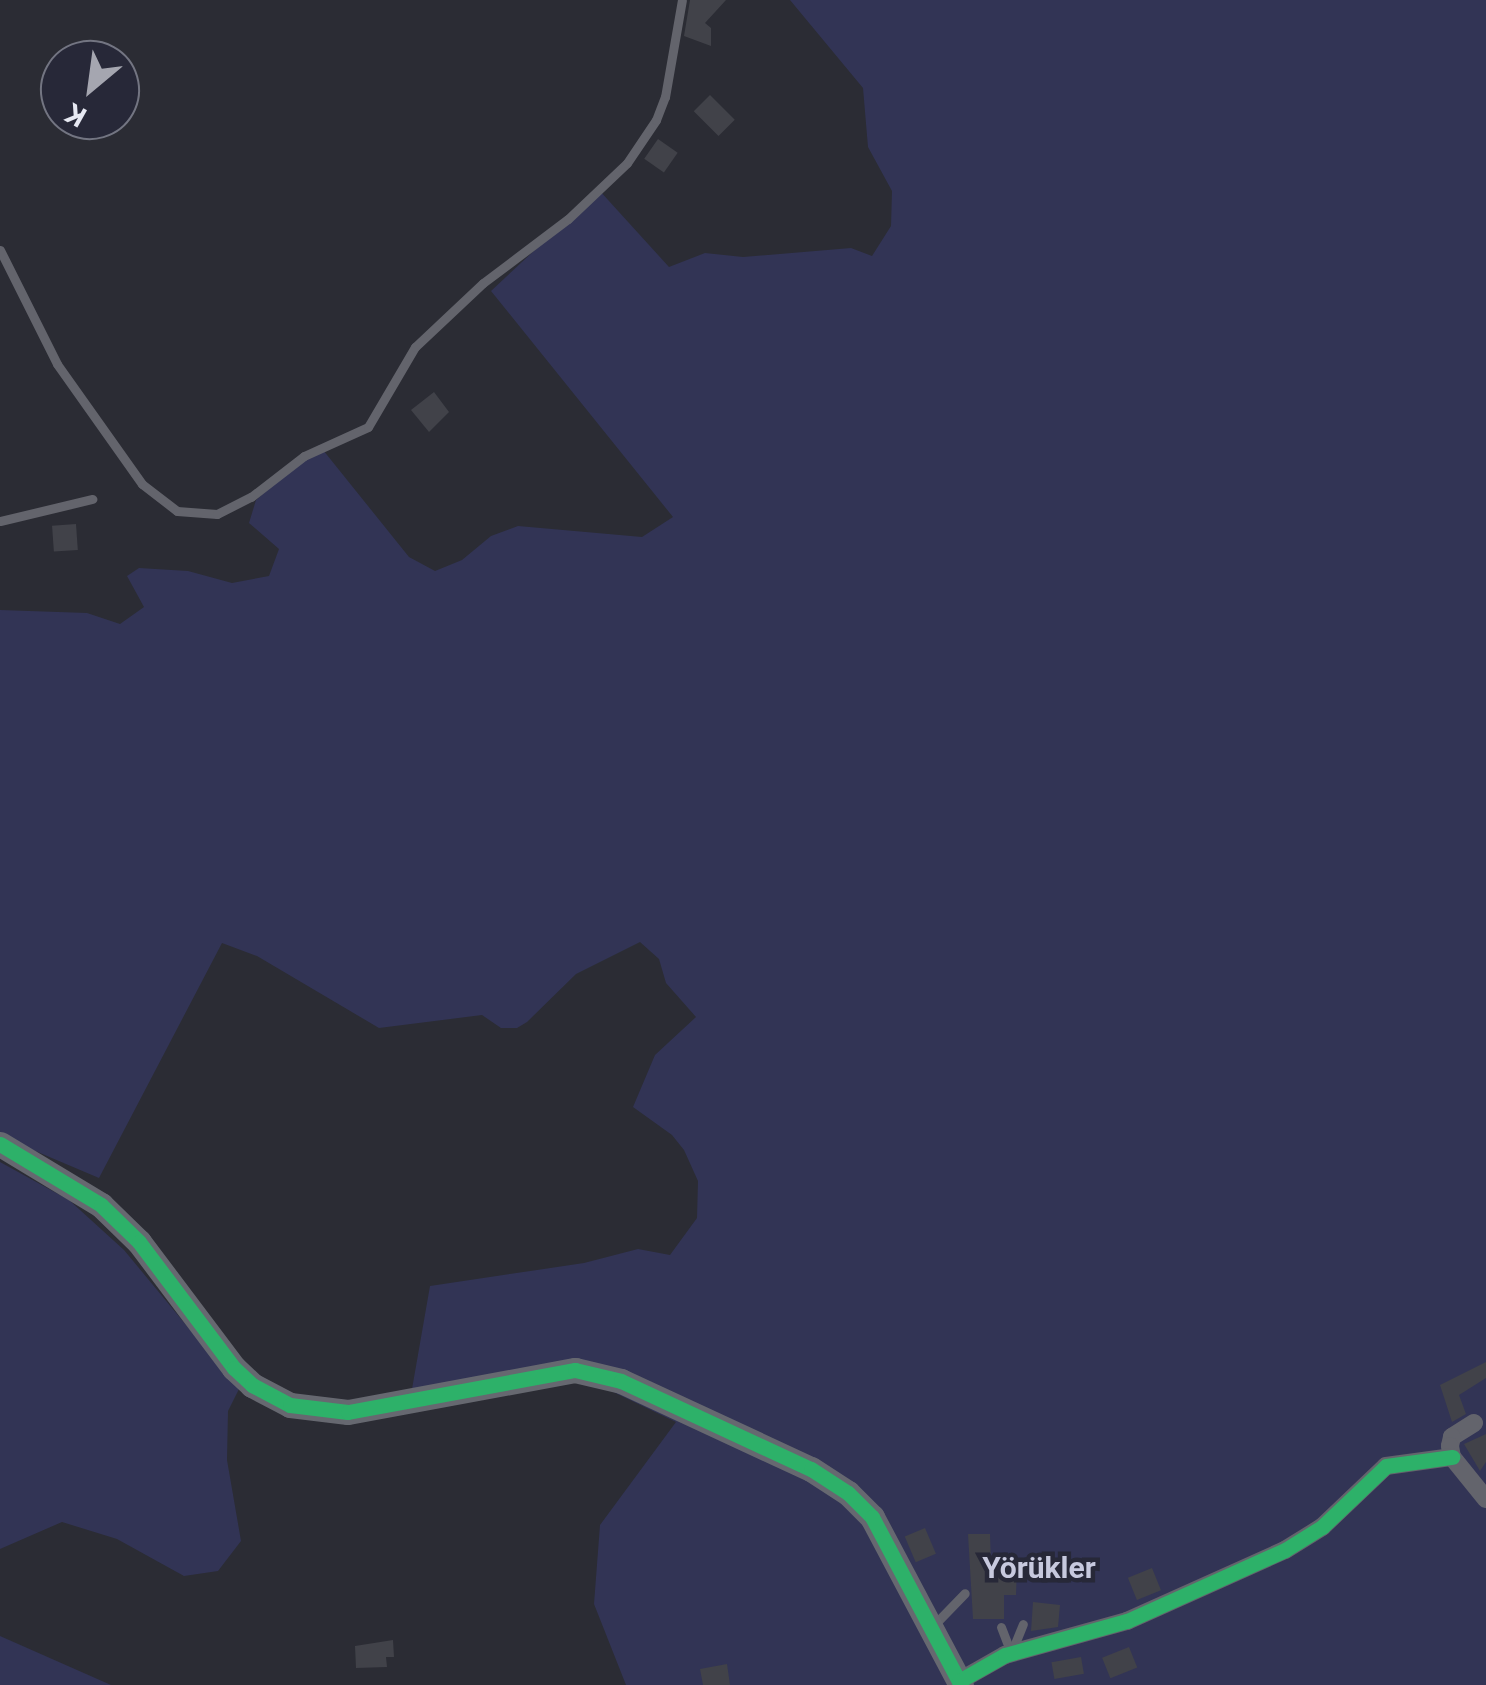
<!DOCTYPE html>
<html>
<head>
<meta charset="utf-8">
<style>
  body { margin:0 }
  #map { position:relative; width:1486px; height:1685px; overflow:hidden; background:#2b2c34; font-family:Roboto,sans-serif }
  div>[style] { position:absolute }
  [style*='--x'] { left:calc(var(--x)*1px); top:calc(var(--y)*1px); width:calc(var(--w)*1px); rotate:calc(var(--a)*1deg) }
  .green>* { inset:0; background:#323455 }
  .building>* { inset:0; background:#414249; transform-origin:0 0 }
  .lane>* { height:9px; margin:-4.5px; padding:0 4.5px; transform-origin:4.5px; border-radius:4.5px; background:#63646c }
  .street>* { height:18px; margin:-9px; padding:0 9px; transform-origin:9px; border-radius:9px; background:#63646c }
  .secondary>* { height:25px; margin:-12.5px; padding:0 12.5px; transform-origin:12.5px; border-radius:12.5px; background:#666870 }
  .cycleway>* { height:15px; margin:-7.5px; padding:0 7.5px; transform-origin:7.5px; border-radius:7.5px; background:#2db169 }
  span { translate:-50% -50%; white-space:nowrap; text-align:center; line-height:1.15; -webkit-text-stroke:9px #272838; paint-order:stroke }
  .neighbourhood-label { font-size:30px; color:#c7c9de; font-weight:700 }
  .north { position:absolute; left:40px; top:40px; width:100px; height:100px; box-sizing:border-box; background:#272838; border:2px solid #737582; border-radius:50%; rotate:209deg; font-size:28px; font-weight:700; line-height:40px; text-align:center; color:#e6e8f2 }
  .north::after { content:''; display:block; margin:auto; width:35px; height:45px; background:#a5a6b0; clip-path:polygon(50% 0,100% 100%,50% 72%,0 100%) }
</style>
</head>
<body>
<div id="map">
  <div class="green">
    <div style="clip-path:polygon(790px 0,1486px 0,1486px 1685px,626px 1685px,594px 1604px,600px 1525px,676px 1422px,605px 1388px,571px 1381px,400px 1415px,412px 1389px,430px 1286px,584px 1263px,638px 1249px,670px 1255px,697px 1218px,698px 1181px,684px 1150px,672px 1135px,633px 1107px,655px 1055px,696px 1017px,666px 983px,659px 959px,640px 942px,576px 974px,527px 1022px,517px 1028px,501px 1028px,482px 1015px,379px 1028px,257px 956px,222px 943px,99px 1178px,0 1136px,0 610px,87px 613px,120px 624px,144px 607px,127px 576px,139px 568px,188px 571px,232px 583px,269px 576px,279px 549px,249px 523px,256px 500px,319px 445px,409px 557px,435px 571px,462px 560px,491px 536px,518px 526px,642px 537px,673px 517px,491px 291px,599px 190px,669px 267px,705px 253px,743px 257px,851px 248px,872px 256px,891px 226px,892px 191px,868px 147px,863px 88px)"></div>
    <div style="clip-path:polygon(0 1162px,69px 1200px,124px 1250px,239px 1389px,228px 1411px,227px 1460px,241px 1541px,218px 1571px,184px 1576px,117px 1539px,62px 1522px,0 1549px)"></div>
    <div style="clip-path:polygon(0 1636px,111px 1685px,0 1685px)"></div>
  </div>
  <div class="building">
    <div style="clip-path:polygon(690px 0,726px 0,705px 23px,711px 28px,711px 46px,684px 36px)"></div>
    <div style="left:710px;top:95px;width:35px;height:23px;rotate:45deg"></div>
    <div style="left:658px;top:139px;width:24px;height:24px;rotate:35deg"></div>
    <div style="clip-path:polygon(434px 392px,449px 412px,429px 432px,411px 410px)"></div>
    <div style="left:76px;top:524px;width:26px;height:24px;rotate:86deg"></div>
    <div style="clip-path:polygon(1486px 1362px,1486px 1378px,1459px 1395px,1466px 1414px,1452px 1422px,1440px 1385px)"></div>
    <div style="clip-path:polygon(1486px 1434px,1486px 1462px,1480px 1471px,1464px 1444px)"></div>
    <div style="left:925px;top:1528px;width:28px;height:22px;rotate:67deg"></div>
    <div style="clip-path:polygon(968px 1534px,990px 1534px,991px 1564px,1017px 1567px,1016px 1595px,1004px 1595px,1004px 1619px,973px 1619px)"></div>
    <div style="left:1152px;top:1568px;width:24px;height:26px;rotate:68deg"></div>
    <div style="clip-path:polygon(1033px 1602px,1060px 1605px,1058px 1627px,1031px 1631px)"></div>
    <div style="clip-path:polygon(393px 1640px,394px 1657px,386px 1657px,387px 1667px,356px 1668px,355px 1646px)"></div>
    <div style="left:1129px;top:1647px;width:22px;height:29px;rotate:68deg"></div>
    <div style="left:1081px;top:1657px;width:17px;height:30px;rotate:80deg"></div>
    <div style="clip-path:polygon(727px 1664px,730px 1685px,703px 1685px,700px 1669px)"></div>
  </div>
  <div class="lane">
    <div style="--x:0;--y:250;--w:127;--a:63.4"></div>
    <div style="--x:57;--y:364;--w:147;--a:54.7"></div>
    <div style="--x:142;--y:484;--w:44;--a:37.6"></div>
    <div style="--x:177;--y:511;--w:40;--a:4.3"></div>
    <div style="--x:217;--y:514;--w:38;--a:-27"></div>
    <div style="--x:251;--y:497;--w:67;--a:-37.7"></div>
    <div style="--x:304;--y:456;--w:70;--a:-24.4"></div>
    <div style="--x:368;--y:427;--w:93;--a:-59.6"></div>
    <div style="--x:415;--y:347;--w:93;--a:-43.3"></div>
    <div style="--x:483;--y:283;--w:106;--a:-37"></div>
    <div style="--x:568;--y:219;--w:81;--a:-43.5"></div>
    <div style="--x:627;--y:163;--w:52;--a:-56"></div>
    <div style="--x:656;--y:120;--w:25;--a:-69"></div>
    <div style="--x:665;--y:97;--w:98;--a:-80.1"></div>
    <div style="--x:0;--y:521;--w:95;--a:-13.4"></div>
    <div style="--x:932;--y:1627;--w:47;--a:-45.9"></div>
    <div style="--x:1001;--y:1627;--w:28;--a:69"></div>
    <div style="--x:1012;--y:1651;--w:29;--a:-68"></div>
  </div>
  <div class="street">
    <div style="--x:1474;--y:1423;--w:26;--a:148"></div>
    <div style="--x:1452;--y:1437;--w:9;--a:103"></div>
    <div style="--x:1450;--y:1446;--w:11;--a:80"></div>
    <div style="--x:1452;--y:1457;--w:54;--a:51"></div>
    <div style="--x:959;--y:1681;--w:53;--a:-29.5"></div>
    <div style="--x:1005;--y:1655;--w:127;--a:-15.6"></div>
    <div style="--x:1127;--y:1621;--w:173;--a:-24.2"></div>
    <div style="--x:1285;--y:1550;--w:44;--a:-31.9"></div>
    <div style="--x:1322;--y:1527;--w:88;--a:-43.6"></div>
    <div style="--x:1386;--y:1466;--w:67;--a:-7.8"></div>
  </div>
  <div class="secondary">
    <div style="--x:0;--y:1144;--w:118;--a:31.1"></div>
    <div style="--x:101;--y:1205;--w:53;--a:44.2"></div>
    <div style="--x:139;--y:1242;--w:158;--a:53"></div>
    <div style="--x:234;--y:1368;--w:25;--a:43"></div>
    <div style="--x:252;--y:1385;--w:43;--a:27.8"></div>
    <div style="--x:290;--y:1405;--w:58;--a:6.9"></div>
    <div style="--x:348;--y:1412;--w:231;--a:-10.5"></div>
    <div style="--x:575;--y:1370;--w:47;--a:13.4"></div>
    <div style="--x:621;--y:1381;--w:209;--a:24.9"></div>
    <div style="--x:811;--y:1469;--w:44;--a:33"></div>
    <div style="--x:848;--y:1493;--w:34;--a:45"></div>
    <div style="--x:872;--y:1517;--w:190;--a:62.1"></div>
  </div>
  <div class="cycleway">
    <div style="--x:0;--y:1144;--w:118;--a:31.1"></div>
    <div style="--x:101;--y:1205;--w:53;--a:44.2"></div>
    <div style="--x:139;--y:1242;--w:158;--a:53"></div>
    <div style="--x:234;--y:1368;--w:25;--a:43"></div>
    <div style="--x:252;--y:1385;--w:43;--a:27.8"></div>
    <div style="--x:290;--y:1405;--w:58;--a:6.9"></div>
    <div style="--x:348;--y:1412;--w:231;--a:-10.5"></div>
    <div style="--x:575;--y:1370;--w:47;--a:13.4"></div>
    <div style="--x:621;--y:1381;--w:209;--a:24.9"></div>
    <div style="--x:811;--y:1469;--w:44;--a:33"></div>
    <div style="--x:848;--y:1493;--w:34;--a:45"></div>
    <div style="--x:872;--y:1517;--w:190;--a:62.1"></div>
    <div style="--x:959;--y:1681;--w:53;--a:-29.5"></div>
    <div style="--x:1005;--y:1655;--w:127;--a:-15.6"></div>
    <div style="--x:1127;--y:1621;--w:173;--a:-24.2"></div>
    <div style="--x:1285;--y:1550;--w:44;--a:-31.9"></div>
    <div style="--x:1322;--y:1527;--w:88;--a:-43.6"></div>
    <div style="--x:1386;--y:1466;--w:67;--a:-7.8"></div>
  </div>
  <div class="neighbourhood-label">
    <span style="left:1039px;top:1568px">Yörükler</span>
  </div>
  <div class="north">K</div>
</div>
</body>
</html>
